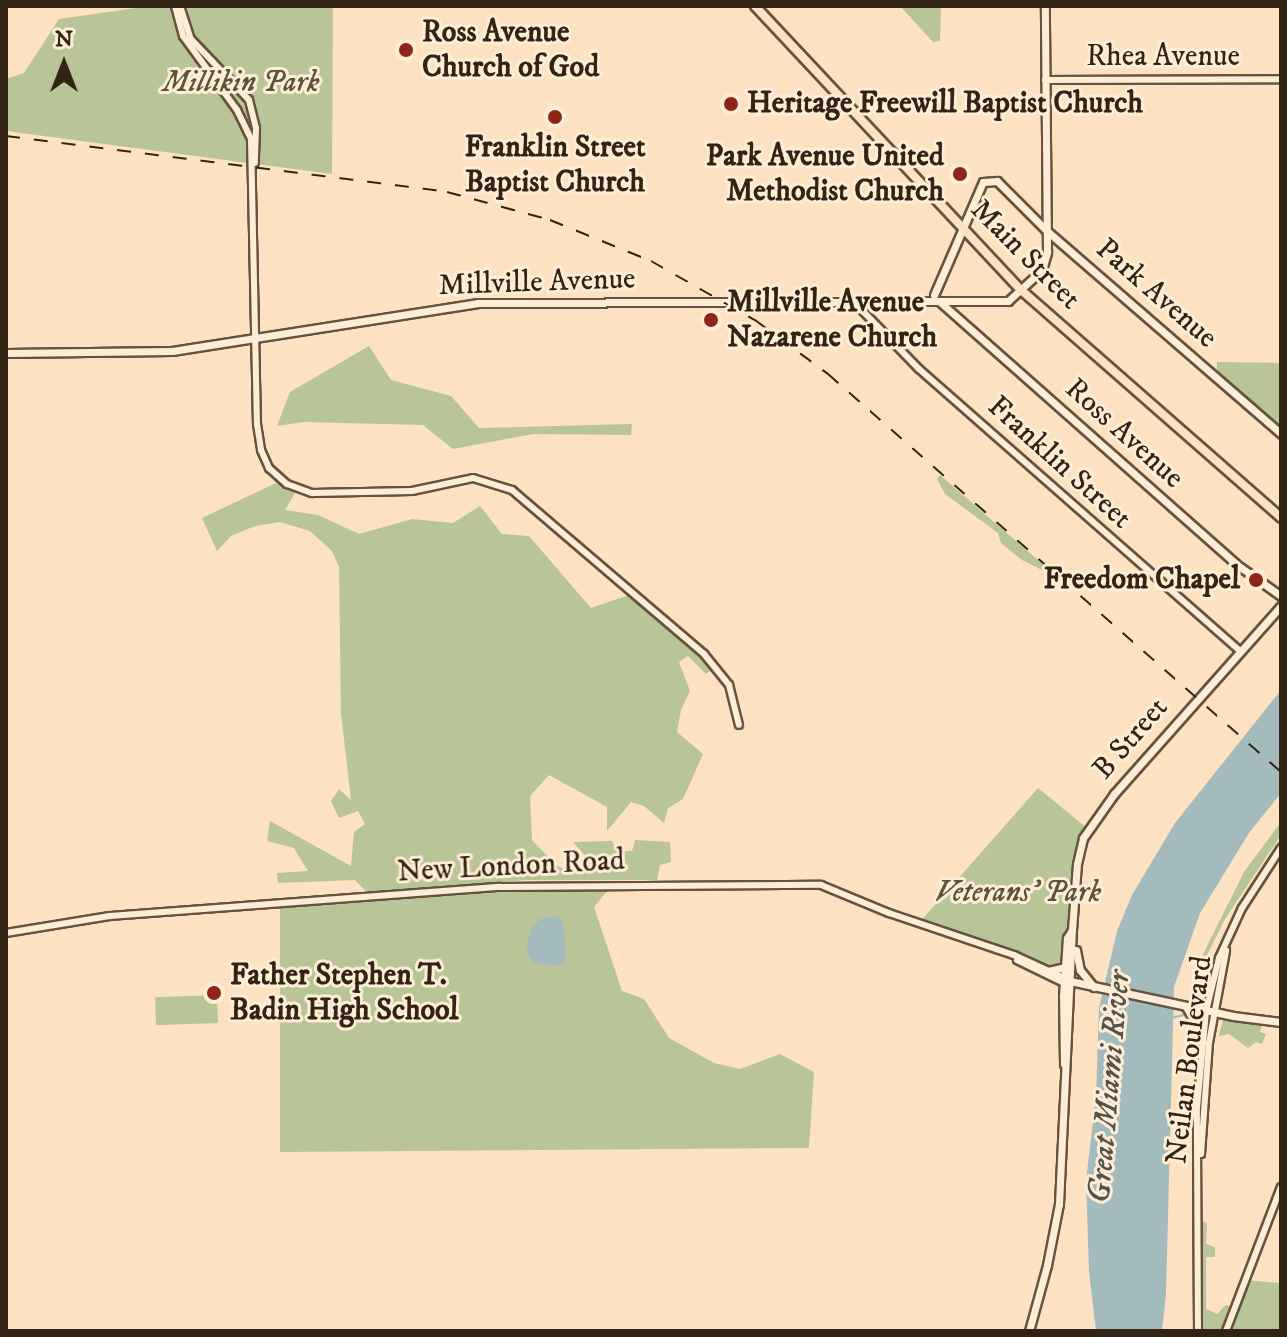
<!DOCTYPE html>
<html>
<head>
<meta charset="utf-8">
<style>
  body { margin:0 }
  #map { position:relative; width:1287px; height:1337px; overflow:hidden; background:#fce2c0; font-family:"IM FELL DW Pica",serif }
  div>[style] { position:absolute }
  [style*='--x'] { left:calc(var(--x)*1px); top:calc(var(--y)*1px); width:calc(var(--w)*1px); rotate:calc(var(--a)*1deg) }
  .green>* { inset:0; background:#b9c497; transform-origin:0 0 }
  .water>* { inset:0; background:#a4bbbd }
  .stream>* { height:2px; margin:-1px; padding:0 1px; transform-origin:1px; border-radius:1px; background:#a4bbbd }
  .roads { filter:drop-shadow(2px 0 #655340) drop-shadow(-2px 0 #655340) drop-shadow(0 2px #655340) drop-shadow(0 -2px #655340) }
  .tertiary>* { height:6px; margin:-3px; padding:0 3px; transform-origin:3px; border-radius:3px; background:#fdecd6 }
  .secondary>* { height:7px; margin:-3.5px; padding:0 3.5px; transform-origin:3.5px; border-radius:3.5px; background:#fdecd6 }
  .primary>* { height:8px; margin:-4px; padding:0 4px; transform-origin:4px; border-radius:4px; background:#fce2c0 }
  .rail>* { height:2px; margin-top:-1px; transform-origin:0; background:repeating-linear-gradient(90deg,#332315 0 14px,transparent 0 28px) }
  .dots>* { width:22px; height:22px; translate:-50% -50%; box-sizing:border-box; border:4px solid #fdecd6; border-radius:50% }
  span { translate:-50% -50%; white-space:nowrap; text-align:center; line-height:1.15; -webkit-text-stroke:6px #fdecd6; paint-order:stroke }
  .poi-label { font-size:30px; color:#332315; font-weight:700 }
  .left { translate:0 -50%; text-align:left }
  .right { translate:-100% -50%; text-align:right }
  .street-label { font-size:30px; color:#332315 }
  .park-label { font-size:30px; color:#5b533c; font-style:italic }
  .water-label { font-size:32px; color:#555147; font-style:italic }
  .frame { position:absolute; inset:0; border:8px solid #332315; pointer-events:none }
  .north { position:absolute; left:24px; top:24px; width:80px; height:80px; -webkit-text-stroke:6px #fdecd6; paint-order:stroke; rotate:0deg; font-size:22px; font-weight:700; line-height:32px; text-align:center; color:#332315 }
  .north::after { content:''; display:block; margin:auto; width:28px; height:36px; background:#332315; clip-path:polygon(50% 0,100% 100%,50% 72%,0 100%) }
</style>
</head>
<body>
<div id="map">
  <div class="green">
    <div style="clip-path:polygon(150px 6px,333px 6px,332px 174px,6px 131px,6px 79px,24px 73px,59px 19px)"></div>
    <div style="clip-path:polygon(900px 6px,941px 6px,940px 41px,933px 42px)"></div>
    <div style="clip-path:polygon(369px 346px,391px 380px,451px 396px,479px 428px,632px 424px,631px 435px,533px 434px,453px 449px,423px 425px,304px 422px,277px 426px,290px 392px)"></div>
    <div style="clip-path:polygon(1217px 362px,1281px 363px,1281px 421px,1274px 428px,1217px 379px)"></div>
    <div style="clip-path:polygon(940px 475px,1070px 588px,1067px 591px,1042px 570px,1022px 560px,1001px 543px,998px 533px,945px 494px,937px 479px)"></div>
    <div style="clip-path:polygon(276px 483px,295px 493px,285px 510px,318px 515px,359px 534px,412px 519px,453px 523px,480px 506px,502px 534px,529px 536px,591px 608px,629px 595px,713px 669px,706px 674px,688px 656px,679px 662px,690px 691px,681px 710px,677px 732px,703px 754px,683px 799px,668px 808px,664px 823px,644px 806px,631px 802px,607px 831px,607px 807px,549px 775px,530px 796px,532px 840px,557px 866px,578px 874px,587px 858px,573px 842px,612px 841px,617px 851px,632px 851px,635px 840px,670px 842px,671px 862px,660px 865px,657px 880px,526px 880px,368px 893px,355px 880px,278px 883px,277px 873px,308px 871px,294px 848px,267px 841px,270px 821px,351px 866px,354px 832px,365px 824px,358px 811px,339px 818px,331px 801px,339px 789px,351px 800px,341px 713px,339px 567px,332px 551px,310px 531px,280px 522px,255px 526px,231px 536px,217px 551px,202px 518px)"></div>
    <div style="clip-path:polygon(1038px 788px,1088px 829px,1083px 838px,1065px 967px,1056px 970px,919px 923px)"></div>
    <div style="clip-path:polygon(1281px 822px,1281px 835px,1225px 919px,1197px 975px,1204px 952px,1244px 872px)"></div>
    <div style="clip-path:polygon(612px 885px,594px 907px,622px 991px,644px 999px,669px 1038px,714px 1063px,740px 1069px,780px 1054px,814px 1072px,809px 1148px,280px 1152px,280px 904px)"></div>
    <div style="left:217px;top:995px;width:28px;height:62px;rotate:88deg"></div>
    <div style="clip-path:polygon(1223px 1019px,1262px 1024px,1260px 1032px,1266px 1034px,1262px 1044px,1256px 1042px,1248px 1048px,1229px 1034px,1219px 1036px)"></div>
    <div style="clip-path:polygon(1201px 1219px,1207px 1224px,1206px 1244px,1215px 1247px,1215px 1257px,1206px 1257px,1206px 1309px,1218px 1314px,1225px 1305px,1231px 1306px,1223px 1331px,1202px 1331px)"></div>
    <div style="clip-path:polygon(1245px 1280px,1281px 1283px,1281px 1331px,1226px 1331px)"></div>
  </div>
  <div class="water">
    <div style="clip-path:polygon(1281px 690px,1281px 793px,1249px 833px,1200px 913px,1174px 987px,1166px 1295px,1162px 1331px,1096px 1331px,1089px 1272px,1086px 1181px,1096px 1096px,1099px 1008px,1117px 931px,1132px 895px,1175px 823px)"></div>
    <div style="clip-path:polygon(554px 916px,561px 918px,564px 926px,566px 960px,560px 966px,533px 963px,526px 950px,531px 929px,540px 919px)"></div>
  </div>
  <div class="stream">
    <div style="--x:1171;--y:1018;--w:13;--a:-13"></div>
  </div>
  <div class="roads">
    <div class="tertiary">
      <div style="--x:175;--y:6;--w:31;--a:75"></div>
      <div style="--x:183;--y:36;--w:92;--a:53.9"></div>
      <div style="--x:237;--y:110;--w:32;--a:64"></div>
      <div style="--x:251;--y:139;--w:285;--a:88.8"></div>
      <div style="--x:257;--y:424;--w:26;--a:81"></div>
      <div style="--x:261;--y:450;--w:20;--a:66"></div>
      <div style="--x:269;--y:468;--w:24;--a:42"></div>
      <div style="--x:287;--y:484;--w:27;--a:20"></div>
      <div style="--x:312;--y:493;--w:100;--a:-1.1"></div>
      <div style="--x:412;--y:491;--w:62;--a:-12"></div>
      <div style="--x:473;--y:478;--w:41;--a:17.1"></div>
      <div style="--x:512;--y:490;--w:253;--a:40.5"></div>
      <div style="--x:704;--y:654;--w:40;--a:51"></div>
      <div style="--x:729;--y:685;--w:41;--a:76"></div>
      <div style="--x:180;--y:6;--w:35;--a:72"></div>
      <div style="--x:191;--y:39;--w:84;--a:46.4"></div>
      <div style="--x:249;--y:100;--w:29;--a:76"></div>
      <div style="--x:256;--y:128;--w:35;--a:92"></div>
      <div style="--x:1045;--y:80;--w:236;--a:-0.2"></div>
      <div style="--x:854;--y:302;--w:93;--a:45.9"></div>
      <div style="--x:919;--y:369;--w:427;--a:41.3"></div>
      <div style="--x:6;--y:933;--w:105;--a:-9.3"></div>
      <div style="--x:110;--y:916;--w:391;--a:-4.3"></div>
      <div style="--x:500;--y:887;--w:321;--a:-0.4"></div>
      <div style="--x:821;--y:885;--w:74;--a:22.4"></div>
      <div style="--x:889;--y:913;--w:132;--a:18.6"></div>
      <div style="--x:1014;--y:955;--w:55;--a:24.7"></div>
      <div style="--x:1017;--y:960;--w:52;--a:26.1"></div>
      <div style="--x:1185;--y:1006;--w:31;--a:58"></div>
      <div style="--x:1191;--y:1008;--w:30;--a:-48"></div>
      <div style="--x:1201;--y:1154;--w:111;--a:-85.9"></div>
      <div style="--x:1209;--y:1043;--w:94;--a:-79.5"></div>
      <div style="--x:1198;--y:1331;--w:223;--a:-90.3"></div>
      <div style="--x:1197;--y:1108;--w:97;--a:-84.7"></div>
      <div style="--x:1206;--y:1011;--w:55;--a:-76.2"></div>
      <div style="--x:1219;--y:958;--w:55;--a:-65.3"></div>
      <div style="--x:1242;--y:908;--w:72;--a:-57"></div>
      <div style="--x:1226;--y:1331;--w:154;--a:-69.1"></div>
    </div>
    <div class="secondary">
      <div style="--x:934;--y:295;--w:123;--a:-66.6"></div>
      <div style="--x:983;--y:182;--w:14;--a:-4"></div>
      <div style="--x:997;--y:181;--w:71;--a:45"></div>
      <div style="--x:1047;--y:231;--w:310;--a:40.9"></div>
      <div style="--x:940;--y:302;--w:395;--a:41.5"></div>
      <div style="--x:1236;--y:564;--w:55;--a:35.4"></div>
      <div style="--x:6;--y:353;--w:166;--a:-0.7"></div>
      <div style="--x:172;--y:351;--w:310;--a:-8.9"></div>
      <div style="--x:478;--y:303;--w:530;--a:-0.22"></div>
      <div style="--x:1008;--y:301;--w:46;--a:-42.4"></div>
      <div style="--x:1042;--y:270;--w:19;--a:-74"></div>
      <div style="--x:1047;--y:252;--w:246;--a:-90.5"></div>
      <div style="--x:1076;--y:950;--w:20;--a:79"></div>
      <div style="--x:1080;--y:970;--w:22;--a:51"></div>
      <div style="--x:1048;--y:971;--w:17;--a:-13"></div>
      <div style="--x:1064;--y:983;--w:6;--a:-18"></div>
      <div style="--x:1070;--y:981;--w:167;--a:12.1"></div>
      <div style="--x:1233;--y:1016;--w:48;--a:7.1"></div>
      <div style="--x:1064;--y:1064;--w:68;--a:-90.8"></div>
      <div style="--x:1063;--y:996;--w:58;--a:-86.1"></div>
      <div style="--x:1067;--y:938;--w:9;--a:-58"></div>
      <div style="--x:1029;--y:1331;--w:68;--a:-74.7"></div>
      <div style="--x:1047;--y:1265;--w:62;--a:-78.9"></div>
      <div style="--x:1059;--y:1204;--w:274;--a:-87.3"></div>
      <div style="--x:1072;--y:930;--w:66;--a:-85.7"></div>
      <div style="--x:1077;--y:864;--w:27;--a:-77"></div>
      <div style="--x:1083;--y:838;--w:54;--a:-54.8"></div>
      <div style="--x:1114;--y:794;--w:251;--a:-48.4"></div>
    </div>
    <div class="primary">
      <div style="--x:755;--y:6;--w:389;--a:46.9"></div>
      <div style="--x:1021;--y:290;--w:346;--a:41.2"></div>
    </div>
  </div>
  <div class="rail">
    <div style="--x:6;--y:136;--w:445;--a:7.2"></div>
    <div style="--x:447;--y:192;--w:107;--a:15.2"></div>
    <div style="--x:550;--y:220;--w:109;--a:22.1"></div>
    <div style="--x:651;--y:261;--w:120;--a:29.6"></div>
    <div style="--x:755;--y:320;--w:91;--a:36.5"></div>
    <div style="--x:828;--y:374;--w:603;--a:41.3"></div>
  </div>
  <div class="dots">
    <div style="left:406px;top:50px;background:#8f2418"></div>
    <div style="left:731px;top:104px;background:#8f2418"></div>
    <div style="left:555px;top:117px;background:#8f2418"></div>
    <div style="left:960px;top:174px;background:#8f2418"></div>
    <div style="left:711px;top:320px;background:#8f2418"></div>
    <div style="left:1256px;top:580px;background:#8f2418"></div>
    <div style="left:214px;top:993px;background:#8f2418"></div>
  </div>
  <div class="poi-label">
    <span class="left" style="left:422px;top:50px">Ross Avenue<br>Church of God</span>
    <span class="left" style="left:747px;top:104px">Heritage Freewill Baptist Church</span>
    <span style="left:555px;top:165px">Franklin Street<br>Baptist Church</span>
    <span class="right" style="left:944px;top:174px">Park Avenue United<br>Methodist Church</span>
    <span class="left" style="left:727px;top:320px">Millville Avenue<br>Nazarene Church</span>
    <span class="right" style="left:1240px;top:580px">Freedom Chapel</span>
    <span class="left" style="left:230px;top:993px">Father Stephen T.<br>Badin High School</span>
  </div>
  <div class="street-label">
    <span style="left:1163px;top:57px">Rhea Avenue</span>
    <span style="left:1025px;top:255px;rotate:45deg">Main Street</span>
    <span style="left:537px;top:283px;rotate:-2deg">Millville Avenue</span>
    <span style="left:1156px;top:294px;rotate:41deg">Park Avenue</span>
    <span style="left:1124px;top:434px;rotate:42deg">Ross Avenue</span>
    <span style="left:1059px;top:463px;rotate:42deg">Franklin Street</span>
    <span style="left:1131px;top:739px;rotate:-49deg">B Street</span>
    <span style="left:511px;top:867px;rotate:-3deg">New London Road</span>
    <span style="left:1190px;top:1060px;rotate:-83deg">Neilan Boulevard</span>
  </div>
  <div class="park-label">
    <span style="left:241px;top:83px">Millikin Park</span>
    <span style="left:1018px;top:893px">Veterans’ Park</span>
  </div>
  <div class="water-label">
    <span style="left:1110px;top:1087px;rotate:-85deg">Great Miami River</span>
  </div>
  <div class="frame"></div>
  <div class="north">N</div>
</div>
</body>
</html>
